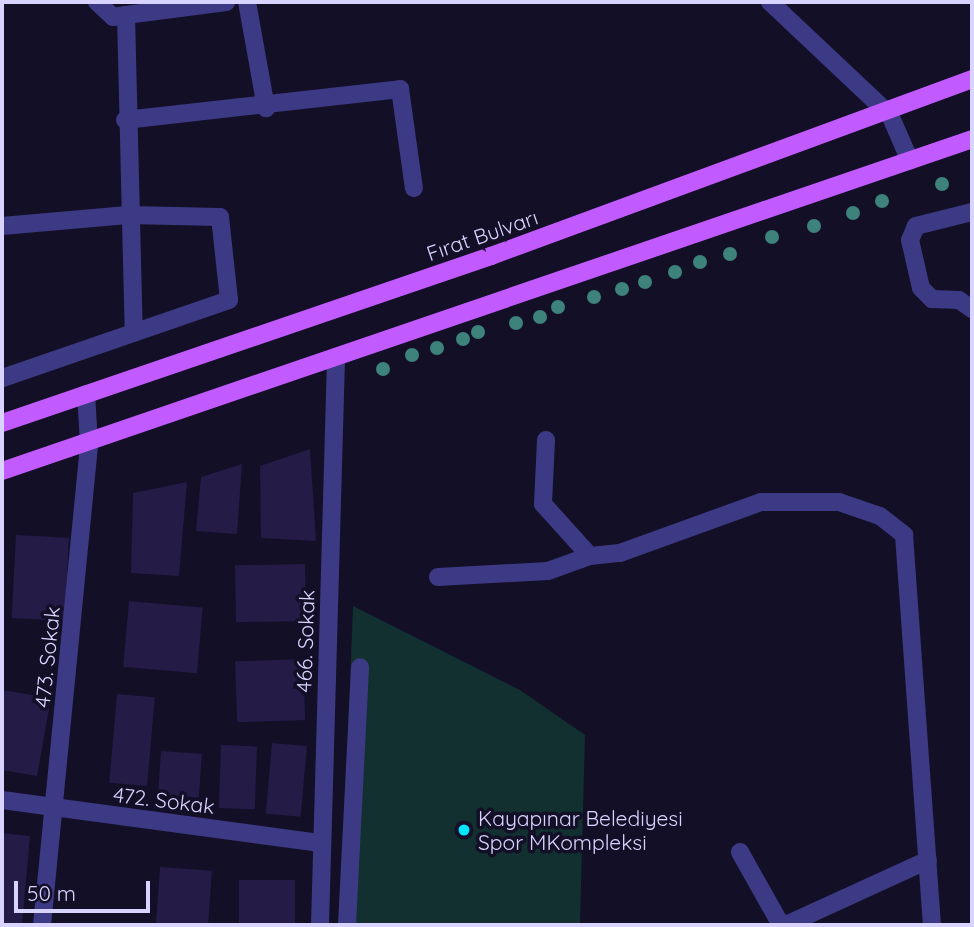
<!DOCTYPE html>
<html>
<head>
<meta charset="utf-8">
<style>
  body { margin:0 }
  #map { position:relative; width:974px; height:927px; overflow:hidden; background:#130f26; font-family:Quicksand,sans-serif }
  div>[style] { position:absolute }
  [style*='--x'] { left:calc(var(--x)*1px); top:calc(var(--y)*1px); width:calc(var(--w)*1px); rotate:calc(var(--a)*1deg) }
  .green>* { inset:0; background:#12302f }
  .building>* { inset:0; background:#241b47; transform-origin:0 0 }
  .minor>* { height:18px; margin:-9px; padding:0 9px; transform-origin:9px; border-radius:9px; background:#3d3a85 }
  .major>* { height:18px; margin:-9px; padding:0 9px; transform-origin:9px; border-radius:9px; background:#c25bff }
  .trees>* { width:14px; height:14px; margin:-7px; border-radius:50%; background:#3d827b }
  .dots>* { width:19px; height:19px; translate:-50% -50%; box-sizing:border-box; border:4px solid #130f26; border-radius:50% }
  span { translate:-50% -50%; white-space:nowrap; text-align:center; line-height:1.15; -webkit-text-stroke:7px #130f26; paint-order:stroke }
  .street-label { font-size:21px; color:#d9d4ff }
  .poi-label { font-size:21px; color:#d9d4ff }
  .left { translate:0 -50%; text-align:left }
  .frame { position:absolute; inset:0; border:4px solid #d9d4ff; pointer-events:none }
  .scale { position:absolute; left:14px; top:881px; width:136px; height:32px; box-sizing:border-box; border:4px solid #d9d4ff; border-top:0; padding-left:9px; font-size:21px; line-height:24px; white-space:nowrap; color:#d9d4ff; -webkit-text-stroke:5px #130f26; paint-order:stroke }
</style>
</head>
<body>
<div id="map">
  <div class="green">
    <div style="clip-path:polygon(353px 606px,520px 690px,585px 735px,580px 925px,341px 925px)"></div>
  </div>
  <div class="building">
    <div style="clip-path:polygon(310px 449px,316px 541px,261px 538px,260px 466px)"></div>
    <div style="clip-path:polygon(242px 464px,237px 534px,196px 531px,201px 477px)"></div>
    <div style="clip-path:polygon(187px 482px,179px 576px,131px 573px,133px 493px)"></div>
    <div style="left:16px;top:535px;width:53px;height:83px;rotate:3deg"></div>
    <div style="left:305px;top:564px;width:57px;height:70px;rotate:89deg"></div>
    <div style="left:129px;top:601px;width:74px;height:66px;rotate:5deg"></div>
    <div style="left:303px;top:659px;width:61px;height:68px;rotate:88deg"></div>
    <div style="clip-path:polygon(2px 690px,51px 698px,37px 776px,2px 770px)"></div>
    <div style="left:117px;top:694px;width:38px;height:89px;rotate:5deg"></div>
    <div style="left:272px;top:743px;width:35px;height:71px;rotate:5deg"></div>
    <div style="left:221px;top:745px;width:36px;height:63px;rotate:2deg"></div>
    <div style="left:161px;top:751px;width:41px;height:44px;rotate:4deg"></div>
    <div style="clip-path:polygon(2px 833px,30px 836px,22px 924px,2px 923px)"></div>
    <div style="left:160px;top:867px;width:52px;height:58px;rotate:4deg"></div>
    <div style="left:239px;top:880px;width:56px;height:45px"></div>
  </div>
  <div class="minor">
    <div style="--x:97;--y:2;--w:22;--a:43"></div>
    <div style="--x:113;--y:17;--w:13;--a:-9"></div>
    <div style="--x:126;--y:15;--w:318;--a:88.6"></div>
    <div style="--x:247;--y:2;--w:108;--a:79.8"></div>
    <div style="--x:770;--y:2;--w:165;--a:43.3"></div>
    <div style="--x:890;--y:115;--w:50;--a:66.5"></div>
    <div style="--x:126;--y:15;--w:101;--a:-7.4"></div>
    <div style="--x:125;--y:120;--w:277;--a:-6.4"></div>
    <div style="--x:400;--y:89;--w:100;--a:82"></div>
    <div style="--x:972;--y:212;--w:58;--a:166"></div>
    <div style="--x:916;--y:226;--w:15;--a:113"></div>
    <div style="--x:910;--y:240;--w:49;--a:77.1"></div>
    <div style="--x:921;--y:288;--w:16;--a:45"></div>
    <div style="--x:932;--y:299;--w:27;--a:2"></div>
    <div style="--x:959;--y:300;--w:16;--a:35"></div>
    <div style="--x:2;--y:226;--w:126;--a:-5"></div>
    <div style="--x:128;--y:215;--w:92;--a:1.2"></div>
    <div style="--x:220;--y:217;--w:83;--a:83.8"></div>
    <div style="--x:229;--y:300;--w:240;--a:161"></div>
    <div style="--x:546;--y:440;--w:64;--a:92.7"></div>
    <div style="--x:543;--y:504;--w:70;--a:47.9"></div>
    <div style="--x:590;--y:556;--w:30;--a:-6"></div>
    <div style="--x:620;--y:553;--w:150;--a:-19.9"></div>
    <div style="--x:761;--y:502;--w:78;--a:0"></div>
    <div style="--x:839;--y:502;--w:43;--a:18.9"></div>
    <div style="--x:880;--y:516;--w:31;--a:38"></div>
    <div style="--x:904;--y:535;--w:391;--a:85.9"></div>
    <div style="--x:438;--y:577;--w:110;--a:-3.1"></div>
    <div style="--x:548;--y:571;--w:45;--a:-19.7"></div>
    <div style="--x:2;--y:800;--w:322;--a:7.7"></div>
    <div style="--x:740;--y:852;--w:84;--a:60.7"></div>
    <div style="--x:42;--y:925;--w:484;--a:-84.4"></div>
    <div style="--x:89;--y:443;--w:49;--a:-93.5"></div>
    <div style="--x:320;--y:925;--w:566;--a:-88.38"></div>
    <div style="--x:347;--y:925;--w:258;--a:-87.1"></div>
    <div style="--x:786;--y:925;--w:156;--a:-24.6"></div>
  </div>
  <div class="major">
    <div style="--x:2;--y:423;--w:517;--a:-18.86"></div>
    <div style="--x:491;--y:256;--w:513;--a:-20.2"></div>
    <div style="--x:2;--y:471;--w:1025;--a:-18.89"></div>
  </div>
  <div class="trees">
    <div style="left:942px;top:184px"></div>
    <div style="left:882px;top:201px"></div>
    <div style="left:853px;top:213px"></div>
    <div style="left:814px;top:226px"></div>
    <div style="left:772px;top:237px"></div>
    <div style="left:730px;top:254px"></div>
    <div style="left:700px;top:262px"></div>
    <div style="left:675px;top:272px"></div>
    <div style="left:645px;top:282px"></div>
    <div style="left:622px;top:289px"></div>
    <div style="left:594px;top:297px"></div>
    <div style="left:558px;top:307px"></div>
    <div style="left:540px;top:317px"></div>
    <div style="left:516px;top:323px"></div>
    <div style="left:478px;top:332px"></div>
    <div style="left:463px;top:339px"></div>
    <div style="left:437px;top:348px"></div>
    <div style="left:412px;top:355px"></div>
    <div style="left:383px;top:369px"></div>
  </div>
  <div class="dots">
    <div style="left:464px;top:830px;background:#00e5ff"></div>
  </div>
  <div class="street-label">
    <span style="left:482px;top:235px;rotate:-19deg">Fırat Bulvarı</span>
    <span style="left:305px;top:641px;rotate:-88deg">466. Sokak</span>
    <span style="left:47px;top:657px;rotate:-84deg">473. Sokak</span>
    <span style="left:164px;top:800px;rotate:7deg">472. Sokak</span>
  </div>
  <div class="poi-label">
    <span class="left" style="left:478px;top:830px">Kayapınar Belediyesi<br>Spor MKompleksi</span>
  </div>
  <div class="frame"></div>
  <div class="scale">50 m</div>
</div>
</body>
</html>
